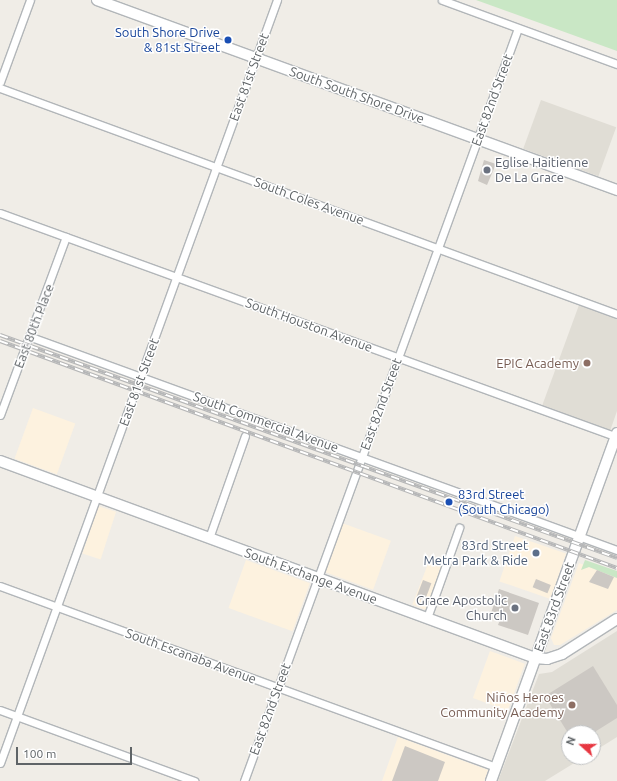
<!DOCTYPE html>
<html>
<head>
<meta charset="utf-8">
<style>
  body { margin:0 }
  #map { position:relative; width:617px; height:781px; overflow:hidden; background:#f0ede7; font-family:Ubuntu,sans-serif }
  div>[style] { position:absolute }
  [style*='--x'] { left:calc(var(--x)*1px); top:calc(var(--y)*1px); width:calc(var(--w)*1px); rotate:calc(var(--a)*1deg) }
  .commercial>* { inset:0; background:#fdf2df; transform-origin:0 0 }
  .education>* { inset:0; background:#e0ddd5; transform-origin:0 0 }
  .green>* { inset:0; background:#c9e7c5 }
  .building>* { inset:0; background:#ccc8c3; transform-origin:0 0 }
  .roads { filter:drop-shadow(1px 0 #b2b6b9) drop-shadow(-1px 0 #b2b6b9) drop-shadow(0 1px #b2b6b9) drop-shadow(0 -1px #b2b6b9) }
  .street>* { height:7px; margin:-3.5px; padding:0 3.5px; transform-origin:3.5px; border-radius:3.5px; background:#fff }
  .secondary>* { height:10px; margin:-5px; padding:0 5px; transform-origin:5px; border-radius:5px; background:#fff }
  .rail>* { height:4px; margin-top:-2px; transform-origin:0; background:repeating-linear-gradient(90deg,#fff 0 8px,#b5b6b7 0 16px); box-sizing:border-box; border-block:1px solid #b5b6b7 }
  .dots>* { width:11px; height:11px; translate:-50% -50%; box-sizing:border-box; border:2px solid #fff; border-radius:50% }
  span { translate:-50% -50%; white-space:nowrap; text-align:center; line-height:1.15; -webkit-text-stroke:3px #fff; paint-order:stroke }
  .transit-label { font-size:13px; color:#164399 }
  .right { translate:-100% -50%; text-align:right }
  .left { translate:0 -50%; text-align:left }
  .street-label { font-size:13px; color:#5f6467 }
  .worship-label { font-size:13px; color:#5b616d }
  .education-label { font-size:13px; color:#785e54 }
  .service-label { font-size:13px; color:#4e5e75 }
  .north { position:absolute; left:561px; top:725px; width:40px; height:40px; box-sizing:border-box; background:#fff; border:1px solid #bfc1c2; border-radius:50%; rotate:291deg; font-size:11px; font-weight:700; line-height:16px; text-align:center; color:#5f6467 }
  .north::after { content:''; display:block; margin:auto; width:14px; height:18px; background:#e73741; clip-path:polygon(50% 0,100% 100%,50% 72%,0 100%) }
  .scale { position:absolute; left:16px; top:747px; width:116px; height:18px; box-sizing:border-box; border:2px solid #5f6467; border-top:0; padding-left:5px; font-size:12px; line-height:14px; white-space:nowrap; color:#5f6467; -webkit-text-stroke:3px #fff; paint-order:stroke }
</style>
</head>
<body>
<div id="map">
  <div class="commercial">
    <div style="left:33px;top:408px;width:45px;height:54px;rotate:20deg"></div>
    <div style="left:98px;top:506px;width:19px;height:50px;rotate:18deg"></div>
    <div style="left:342px;top:523px;width:52px;height:52px;rotate:20deg"></div>
    <div style="left:515px;top:536px;width:54px;height:48px;rotate:19deg"></div>
    <div style="left:431px;top:556px;width:17px;height:52px;rotate:21deg"></div>
    <div style="left:246px;top:560px;width:68px;height:51px;rotate:20deg"></div>
    <div style="clip-path:polygon(579px 563px,617px 578px,617px 610px,560px 645px,554px 645px,551px 638px)"></div>
    <div style="left:490px;top:651px;width:37px;height:50px;rotate:20deg"></div>
    <div style="clip-path:polygon(398px 737px,488px 770px,484px 781px,382px 781px)"></div>
  </div>
  <div class="education">
    <div style="left:541px;top:100px;width:80px;height:52px;rotate:20deg"></div>
    <div style="clip-path:polygon(579px 305px,617px 319px,617px 411px,610px 431px,542px 406px)"></div>
    <div style="clip-path:polygon(617px 631px,617px 737px,593px 752px,593px 733px,569px 733px,569px 757px,584px 757px,545px 781px,498px 781px,539px 674px,552px 672px)"></div>
  </div>
  <div class="green">
    <div style="clip-path:polygon(476px 0,617px 0,617px 51px)"></div>
    <div style="clip-path:polygon(585px 560px,617px 571px,617px 578px,589px 567px,581px 570px)"></div>
  </div>
  <div class="building">
    <div style="clip-path:polygon(484px 160px,496px 164px,487px 185px,478px 181px)"></div>
    <div style="clip-path:polygon(597px 570px,614px 577px,608px 589px,589px 582px)"></div>
    <div style="left:536px;top:579px;width:16px;height:9px;rotate:22deg"></div>
    <div style="left:423px;top:580px;width:9px;height:19px;rotate:21deg"></div>
    <div style="clip-path:polygon(499px 589px,539px 603px,528px 635px,498px 625px,501px 617px,491px 613px)"></div>
    <div style="clip-path:polygon(593px 666px,617px 705px,617px 718px,593px 733px,568px 733px,545px 696px)"></div>
    <div style="clip-path:polygon(405px 746px,445px 762px,438px 781px,392px 781px)"></div>
  </div>
  <div class="roads">
    <div class="street">
      <div style="--x:442;--y:0;--w:186;--a:20.1"></div>
      <div style="--x:0;--y:82;--w:87;--a:-69.9"></div>
      <div style="--x:0;--y:88;--w:657;--a:20.12"></div>
      <div style="--x:0;--y:213;--w:656;--a:19.95"></div>
      <div style="--x:31;--y:337;--w:624;--a:19.98"></div>
      <div style="--x:0;--y:415;--w:190;--a:-69.7"></div>
      <div style="--x:209;--y:538;--w:108;--a:-70.6"></div>
      <div style="--x:0;--y:586;--w:528;--a:20.05"></div>
      <div style="--x:427;--y:618;--w:96;--a:-70.4"></div>
      <div style="--x:0;--y:710;--w:207;--a:20.1"></div>
      <div style="--x:0;--y:763;--w:812;--a:-70.05"></div>
      <div style="--x:244;--y:781;--w:801;--a:-70"></div>
    </div>
    <div class="secondary">
      <div style="--x:97;--y:0;--w:554;--a:20.07"></div>
      <div style="--x:0;--y:461;--w:570;--a:20.21"></div>
      <div style="--x:535;--y:658;--w:12;--a:5"></div>
      <div style="--x:547;--y:659;--w:16;--a:-18"></div>
      <div style="--x:562;--y:654;--w:65;--a:-32.5"></div>
      <div style="--x:491;--y:781;--w:370;--a:-70.1"></div>
    </div>
  </div>
  <div class="rail">
    <div style="--x:0;--y:335;--w:656;--a:19.87"></div>
    <div style="--x:0;--y:341;--w:657;--a:20.2"></div>
  </div>
  <div class="dots">
    <div style="left:228px;top:40px;background:#1a4fb4"></div>
    <div style="left:487px;top:170px;background:#6b7280"></div>
    <div style="left:587px;top:363px;background:#8d6e63"></div>
    <div style="left:449px;top:502px;background:#1a4fb4"></div>
    <div style="left:536px;top:553px;background:#5c6f8a"></div>
    <div style="left:515px;top:608px;background:#6b7280"></div>
    <div style="left:572px;top:705px;background:#8d6e63"></div>
  </div>
  <div class="transit-label">
    <span class="right" style="left:220px;top:40px">South Shore Drive<br>&amp; 81st Street</span>
    <span class="left" style="left:458px;top:502px">83rd Street<br>(South Chicago)</span>
  </div>
  <div class="street-label">
    <span style="left:249px;top:77px;rotate:-70deg">East 81st Street</span>
    <span style="left:357px;top:95px;rotate:20deg">South South Shore Drive</span>
    <span style="left:492px;top:100px;rotate:-70deg">East 82nd Street</span>
    <span style="left:309px;top:201px;rotate:20deg">South Coles Avenue</span>
    <span style="left:309px;top:325px;rotate:20deg">South Houston Avenue</span>
    <span style="left:34px;top:326px;rotate:-69deg">East 80th Place</span>
    <span style="left:139px;top:382px;rotate:-70deg">East 81st Street</span>
    <span style="left:381px;top:404px;rotate:-70deg">East 82nd Street</span>
    <span style="left:266px;top:422px;rotate:20deg">South Commercial Avenue</span>
    <span style="left:311px;top:576px;rotate:20deg">South Exchange Avenue</span>
    <span style="left:554px;top:607px;rotate:-70deg">East 83rd Street</span>
    <span style="left:191px;top:656px;rotate:20deg">South Escanaba Avenue</span>
    <span style="left:270px;top:709px;rotate:-70deg">East 82nd Street</span>
  </div>
  <div class="worship-label">
    <span class="left" style="left:495px;top:170px">Eglise Haitienne<br>De La Grace</span>
    <span class="right" style="left:507px;top:608px">Grace Apostolic<br>Church</span>
  </div>
  <div class="education-label">
    <span class="right" style="left:579px;top:363px">EPIC Academy</span>
    <span class="right" style="left:564px;top:705px">Niños Heroes<br>Community Academy</span>
  </div>
  <div class="service-label">
    <span class="right" style="left:528px;top:553px">83rd Street<br>Metra Park &amp; Ride</span>
  </div>
  <div class="north">N</div>
  <div class="scale">100 m</div>
</div>
</body>
</html>
